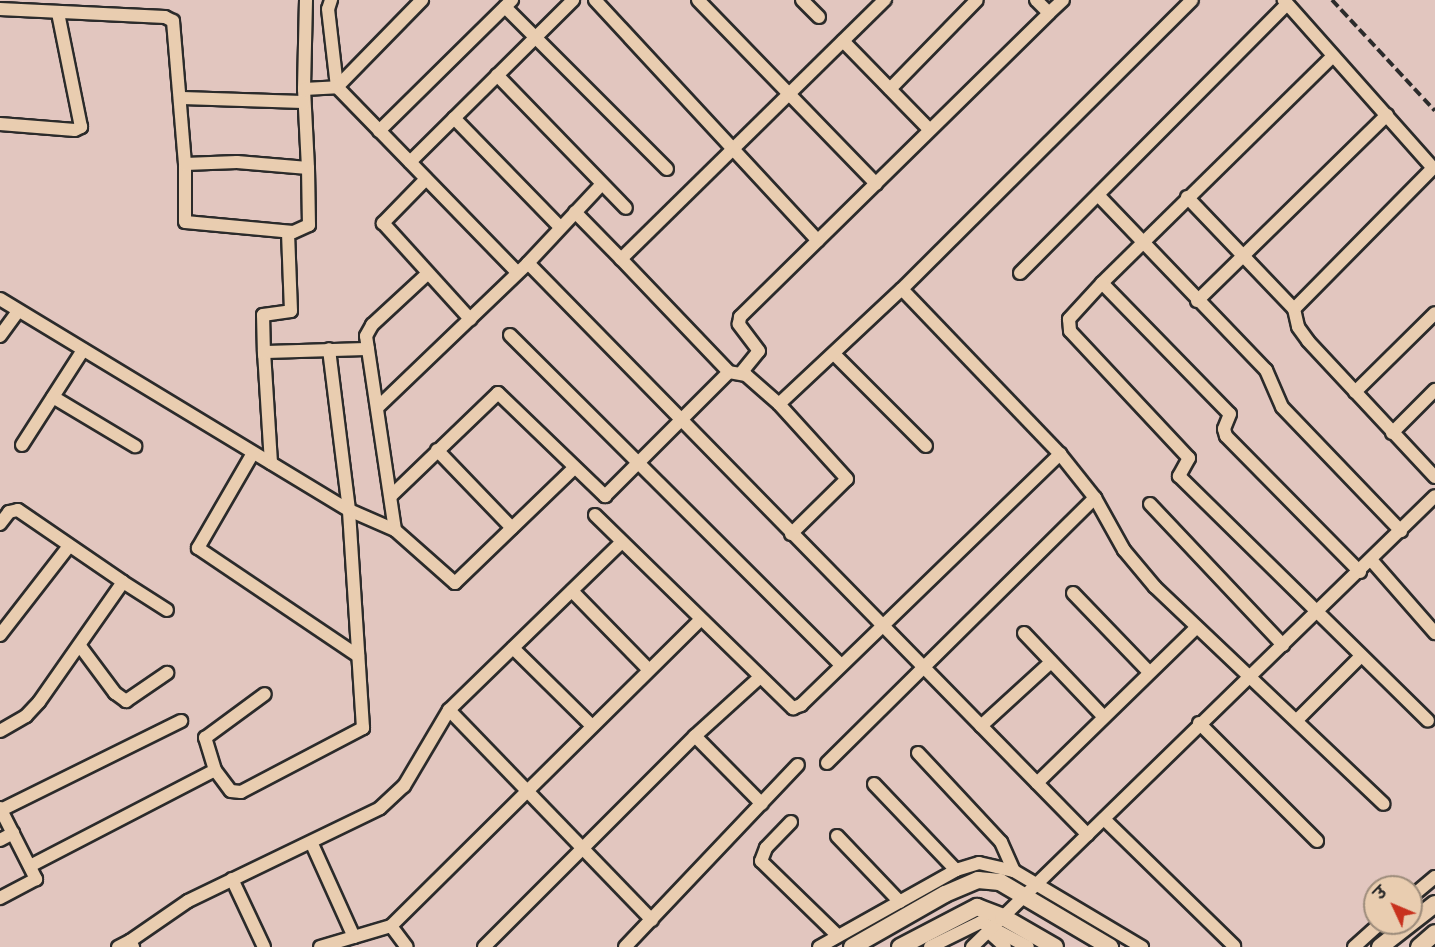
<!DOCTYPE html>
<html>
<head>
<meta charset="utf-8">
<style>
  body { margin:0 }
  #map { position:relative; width:1435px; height:947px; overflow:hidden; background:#e2c6bf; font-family:"Balsamiq Sans","Playpen Sans Deva",sans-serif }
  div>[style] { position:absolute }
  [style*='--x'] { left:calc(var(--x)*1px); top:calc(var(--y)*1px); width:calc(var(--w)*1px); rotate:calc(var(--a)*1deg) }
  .roads { filter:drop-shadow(2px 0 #2b2b2b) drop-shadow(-2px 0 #2b2b2b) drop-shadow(0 2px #2b2b2b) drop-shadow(0 -2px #2b2b2b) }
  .street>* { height:12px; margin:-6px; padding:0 6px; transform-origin:6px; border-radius:6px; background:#e9cdb0 }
  .secondary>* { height:16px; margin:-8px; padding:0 8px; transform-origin:8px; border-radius:8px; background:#e9cdb0 }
  .rail>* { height:4px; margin-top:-2px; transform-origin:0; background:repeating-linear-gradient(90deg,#2b2b2b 0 9px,transparent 0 13.5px) }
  span { translate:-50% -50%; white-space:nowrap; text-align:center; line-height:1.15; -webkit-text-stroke:6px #e9cdb0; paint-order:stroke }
  .north { position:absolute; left:1363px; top:875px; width:60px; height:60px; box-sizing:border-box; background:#e9cdb0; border:2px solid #9d8c7b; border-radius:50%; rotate:314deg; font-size:16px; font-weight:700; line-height:24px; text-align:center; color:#2b2b2b }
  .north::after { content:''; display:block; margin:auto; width:21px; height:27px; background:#c8321e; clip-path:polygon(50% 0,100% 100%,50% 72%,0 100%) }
</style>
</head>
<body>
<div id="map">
  <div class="roads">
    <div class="street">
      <div style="--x:306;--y:0;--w:89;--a:91.3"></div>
      <div style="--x:304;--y:89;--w:79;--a:87.1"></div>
      <div style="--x:308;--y:168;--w:57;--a:89"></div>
      <div style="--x:309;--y:225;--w:17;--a:156"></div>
      <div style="--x:293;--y:232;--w:108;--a:-174.7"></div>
      <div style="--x:185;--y:222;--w:58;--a:-90"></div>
      <div style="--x:185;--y:164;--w:52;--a:-2.2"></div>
      <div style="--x:237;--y:162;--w:71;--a:4.8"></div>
      <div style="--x:331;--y:0;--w:9;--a:108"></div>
      <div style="--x:328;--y:9;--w:79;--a:83.4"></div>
      <div style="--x:337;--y:87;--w:258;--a:45.8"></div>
      <div style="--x:595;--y:0;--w:328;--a:47.2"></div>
      <div style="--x:698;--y:0;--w:256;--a:45.9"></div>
      <div style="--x:802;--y:0;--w:24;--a:45"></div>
      <div style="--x:1036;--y:0;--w:18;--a:45"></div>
      <div style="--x:1049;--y:13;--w:19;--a:-43"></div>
      <div style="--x:505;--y:7;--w:229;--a:45"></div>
      <div style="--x:0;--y:9;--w:165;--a:2.8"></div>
      <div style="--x:165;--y:17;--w:9;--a:27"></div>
      <div style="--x:173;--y:21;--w:144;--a:85.2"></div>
      <div style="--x:843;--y:41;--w:124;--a:45.7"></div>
      <div style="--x:1333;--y:56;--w:324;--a:135.5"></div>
      <div style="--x:1102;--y:283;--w:183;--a:45.7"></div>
      <div style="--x:1230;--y:414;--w:16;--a:112"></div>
      <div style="--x:1224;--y:429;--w:7;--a:74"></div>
      <div style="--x:1226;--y:436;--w:191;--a:45.4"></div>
      <div style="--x:497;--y:75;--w:185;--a:45.9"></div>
      <div style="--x:304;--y:89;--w:33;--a:-3"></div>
      <div style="--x:337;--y:87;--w:122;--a:-45.7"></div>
      <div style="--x:890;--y:89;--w:124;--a:-45.7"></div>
      <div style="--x:181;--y:98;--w:123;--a:1.9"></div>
      <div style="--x:454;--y:118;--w:152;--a:45.8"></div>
      <div style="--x:0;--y:124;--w:75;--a:4.6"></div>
      <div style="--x:75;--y:130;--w:7;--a:-27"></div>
      <div style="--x:81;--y:127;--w:116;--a:-101.4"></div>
      <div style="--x:379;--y:131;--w:187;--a:-44.6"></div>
      <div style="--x:410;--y:162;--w:230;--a:-44.8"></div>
      <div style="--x:426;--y:179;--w:62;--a:134.3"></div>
      <div style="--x:383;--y:223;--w:130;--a:47.8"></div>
      <div style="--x:1098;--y:195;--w:243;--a:46.2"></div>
      <div style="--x:1266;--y:370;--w:40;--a:66.6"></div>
      <div style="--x:1282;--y:407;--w:172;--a:46.2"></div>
      <div style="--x:1187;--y:197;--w:155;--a:46.3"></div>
      <div style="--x:1294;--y:309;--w:198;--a:-45.4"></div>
      <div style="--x:1433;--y:168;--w:225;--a:-131.6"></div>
      <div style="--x:575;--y:212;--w:66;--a:45.6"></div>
      <div style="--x:528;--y:263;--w:800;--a:45.61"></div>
      <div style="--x:1020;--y:273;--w:379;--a:-45.2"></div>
      <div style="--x:1102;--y:283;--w:49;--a:132.5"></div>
      <div style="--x:1069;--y:319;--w:12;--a:85"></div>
      <div style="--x:1070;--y:331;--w:174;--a:46.9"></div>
      <div style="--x:1189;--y:458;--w:21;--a:119"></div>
      <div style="--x:1179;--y:476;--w:349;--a:44.5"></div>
      <div style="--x:0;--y:299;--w:408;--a:31.2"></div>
      <div style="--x:349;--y:510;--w:50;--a:23.5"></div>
      <div style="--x:395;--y:530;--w:196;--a:-98.5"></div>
      <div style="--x:366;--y:336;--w:13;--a:-61"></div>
      <div style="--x:372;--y:325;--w:75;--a:-42.8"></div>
      <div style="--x:1197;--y:301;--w:266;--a:-44.4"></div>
      <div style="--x:1294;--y:309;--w:18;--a:77"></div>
      <div style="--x:1298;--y:327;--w:17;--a:54"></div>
      <div style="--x:1308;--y:341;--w:186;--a:47"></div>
      <div style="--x:510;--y:335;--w:467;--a:44.9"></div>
      <div style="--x:0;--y:336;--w:31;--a:-54"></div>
      <div style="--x:834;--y:354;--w:130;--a:45"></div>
      <div style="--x:264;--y:355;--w:40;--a:-91.4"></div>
      <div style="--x:263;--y:315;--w:28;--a:-8"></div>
      <div style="--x:291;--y:311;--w:79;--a:-92.2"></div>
      <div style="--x:741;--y:373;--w:28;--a:-51"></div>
      <div style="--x:759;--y:351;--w:34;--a:-127"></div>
      <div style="--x:739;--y:324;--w:7;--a:-82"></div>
      <div style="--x:740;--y:317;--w:433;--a:-44.5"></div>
      <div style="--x:1355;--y:392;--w:112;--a:-44.6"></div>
      <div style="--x:53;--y:397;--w:96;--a:30.9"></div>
      <div style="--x:779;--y:404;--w:44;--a:-138.7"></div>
      <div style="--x:746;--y:375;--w:17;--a:-170"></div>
      <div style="--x:729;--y:372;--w:156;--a:-133.7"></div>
      <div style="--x:621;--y:259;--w:370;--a:-44.5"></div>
      <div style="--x:377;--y:408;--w:209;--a:-43.8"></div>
      <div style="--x:528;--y:263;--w:107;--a:-46.9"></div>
      <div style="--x:1392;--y:433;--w:61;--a:-45"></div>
      <div style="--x:22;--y:445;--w:113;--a:-57.3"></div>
      <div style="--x:437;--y:450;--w:108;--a:46.1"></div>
      <div style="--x:253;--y:453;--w:110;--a:120.1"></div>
      <div style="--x:198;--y:548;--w:193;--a:34"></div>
      <div style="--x:271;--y:463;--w:111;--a:-93.6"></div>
      <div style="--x:264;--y:352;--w:104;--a:-1.7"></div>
      <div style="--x:392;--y:495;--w:147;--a:-43.9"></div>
      <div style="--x:498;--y:393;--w:149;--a:43.9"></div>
      <div style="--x:605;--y:496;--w:175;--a:-45"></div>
      <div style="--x:1095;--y:498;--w:60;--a:60.9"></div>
      <div style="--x:1124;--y:550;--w:48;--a:50"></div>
      <div style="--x:1155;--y:587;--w:315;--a:43.5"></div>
      <div style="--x:1150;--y:504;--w:194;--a:46.7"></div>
      <div style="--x:595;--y:515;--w:277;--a:44.3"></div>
      <div style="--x:793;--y:708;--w:9;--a:-21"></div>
      <div style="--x:801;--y:705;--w:361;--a:-44.1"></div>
      <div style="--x:0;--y:524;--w:15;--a:-53"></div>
      <div style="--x:9;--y:512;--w:9;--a:-13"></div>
      <div style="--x:18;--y:510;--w:127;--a:34.4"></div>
      <div style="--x:123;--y:582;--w:146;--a:125"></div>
      <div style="--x:39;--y:702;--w:19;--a:133"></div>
      <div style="--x:26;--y:716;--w:30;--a:150"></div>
      <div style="--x:395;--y:530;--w:80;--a:41.5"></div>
      <div style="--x:455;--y:583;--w:164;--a:-44"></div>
      <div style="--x:791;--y:534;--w:78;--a:-44.5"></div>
      <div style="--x:847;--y:479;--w:101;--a:-132.2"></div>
      <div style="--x:779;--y:404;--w:168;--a:-43.1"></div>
      <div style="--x:902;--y:289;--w:409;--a:-44.9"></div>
      <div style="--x:1372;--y:561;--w:96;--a:48.8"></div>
      <div style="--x:123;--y:582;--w:52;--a:32.5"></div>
      <div style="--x:572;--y:591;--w:109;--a:45.7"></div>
      <div style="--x:1073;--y:593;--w:110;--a:46.1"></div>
      <div style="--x:1024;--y:633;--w:115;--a:46.4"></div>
      <div style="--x:0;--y:635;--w:113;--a:-52.2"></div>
      <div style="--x:80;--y:646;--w:59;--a:53.3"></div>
      <div style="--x:115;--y:693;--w:14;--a:36"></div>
      <div style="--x:126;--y:701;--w:50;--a:-34.3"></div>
      <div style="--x:513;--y:648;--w:111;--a:44.6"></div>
      <div style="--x:449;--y:710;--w:292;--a:46"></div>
      <div style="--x:1297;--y:720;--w:91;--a:-45"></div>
      <div style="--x:1199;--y:723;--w:167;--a:45"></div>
      <div style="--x:981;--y:726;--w:95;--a:-42.4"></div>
      <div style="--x:695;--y:736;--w:95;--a:45.4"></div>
      <div style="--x:918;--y:753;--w:122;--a:47"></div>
      <div style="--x:1001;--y:842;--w:32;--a:66"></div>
      <div style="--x:827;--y:763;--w:377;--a:-44.7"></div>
      <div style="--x:1095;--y:498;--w:56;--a:-128.5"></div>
      <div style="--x:1060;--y:454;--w:228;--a:-133.8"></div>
      <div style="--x:215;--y:770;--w:34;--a:-107"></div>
      <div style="--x:205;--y:738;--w:74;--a:-36.3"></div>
      <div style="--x:1037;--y:783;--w:222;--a:-44.3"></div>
      <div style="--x:874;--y:784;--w:119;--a:46.4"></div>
      <div style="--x:0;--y:808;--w:80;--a:63.1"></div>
      <div style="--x:36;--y:879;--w:41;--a:152.2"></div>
      <div style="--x:1;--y:810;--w:201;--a:-26.3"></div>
      <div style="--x:1104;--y:819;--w:182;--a:44.3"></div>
      <div style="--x:791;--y:822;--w:36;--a:134"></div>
      <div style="--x:766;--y:848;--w:14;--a:111"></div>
      <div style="--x:761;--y:861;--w:107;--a:44.2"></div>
      <div style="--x:837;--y:836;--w:91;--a:46.3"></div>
      <div style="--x:0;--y:840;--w:15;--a:-28"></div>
      <div style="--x:312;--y:844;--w:102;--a:65.7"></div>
      <div style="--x:30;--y:866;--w:208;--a:-27.4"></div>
      <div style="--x:215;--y:770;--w:26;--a:53"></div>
      <div style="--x:231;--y:791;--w:10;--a:6"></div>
      <div style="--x:241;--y:792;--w:138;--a:-27.7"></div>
      <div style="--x:363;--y:728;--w:218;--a:-93.7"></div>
      <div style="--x:349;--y:510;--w:162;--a:-97.1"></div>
      <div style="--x:232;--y:879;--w:75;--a:64.8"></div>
      <div style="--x:1411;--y:897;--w:31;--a:-40"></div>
      <div style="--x:391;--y:926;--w:26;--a:53"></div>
      <div style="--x:988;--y:931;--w:23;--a:43"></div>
      <div style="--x:130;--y:941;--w:70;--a:-34.6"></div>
      <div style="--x:188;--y:901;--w:213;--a:-25.8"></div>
      <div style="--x:380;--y:808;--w:33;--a:-43"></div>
      <div style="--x:404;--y:786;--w:88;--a:-59.4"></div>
      <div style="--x:449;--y:710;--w:241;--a:-44.2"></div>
      <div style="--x:118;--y:947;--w:13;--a:-27"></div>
      <div style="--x:130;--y:941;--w:7;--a:63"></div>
      <div style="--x:320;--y:947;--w:74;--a:-16.5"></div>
      <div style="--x:391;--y:926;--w:436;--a:-44.7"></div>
      <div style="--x:484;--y:947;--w:298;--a:-45"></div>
      <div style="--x:695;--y:736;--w:86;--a:-42.2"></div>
      <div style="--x:625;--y:947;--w:251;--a:-46.5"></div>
      <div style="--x:819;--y:947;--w:157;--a:-29.3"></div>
      <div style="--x:956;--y:870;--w:24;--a:-17"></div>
      <div style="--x:979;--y:863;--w:36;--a:13"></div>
      <div style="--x:1014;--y:871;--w:149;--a:30.7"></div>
      <div style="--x:930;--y:947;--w:57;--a:-26.1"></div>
      <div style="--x:981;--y:922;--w:53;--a:28"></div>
      <div style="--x:972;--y:947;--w:646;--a:-44.25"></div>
      <div style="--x:1354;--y:947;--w:36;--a:-42"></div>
    </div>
    <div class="secondary">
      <div style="--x:852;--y:947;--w:107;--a:-29.7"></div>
      <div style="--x:945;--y:894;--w:36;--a:-23"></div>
      <div style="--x:978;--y:880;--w:22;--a:5"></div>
      <div style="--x:1000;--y:882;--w:128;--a:30.6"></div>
      <div style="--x:900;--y:947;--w:87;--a:-27.5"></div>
      <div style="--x:977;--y:907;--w:28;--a:21"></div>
      <div style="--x:1003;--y:917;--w:60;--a:30"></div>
      <div style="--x:1380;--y:947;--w:70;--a:-38"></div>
      <div style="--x:1419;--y:947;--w:21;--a:-41"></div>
    </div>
  </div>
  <div class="rail">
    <div style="--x:1332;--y:0;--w:151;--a:47.1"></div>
  </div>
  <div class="north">उ</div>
</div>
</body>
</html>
